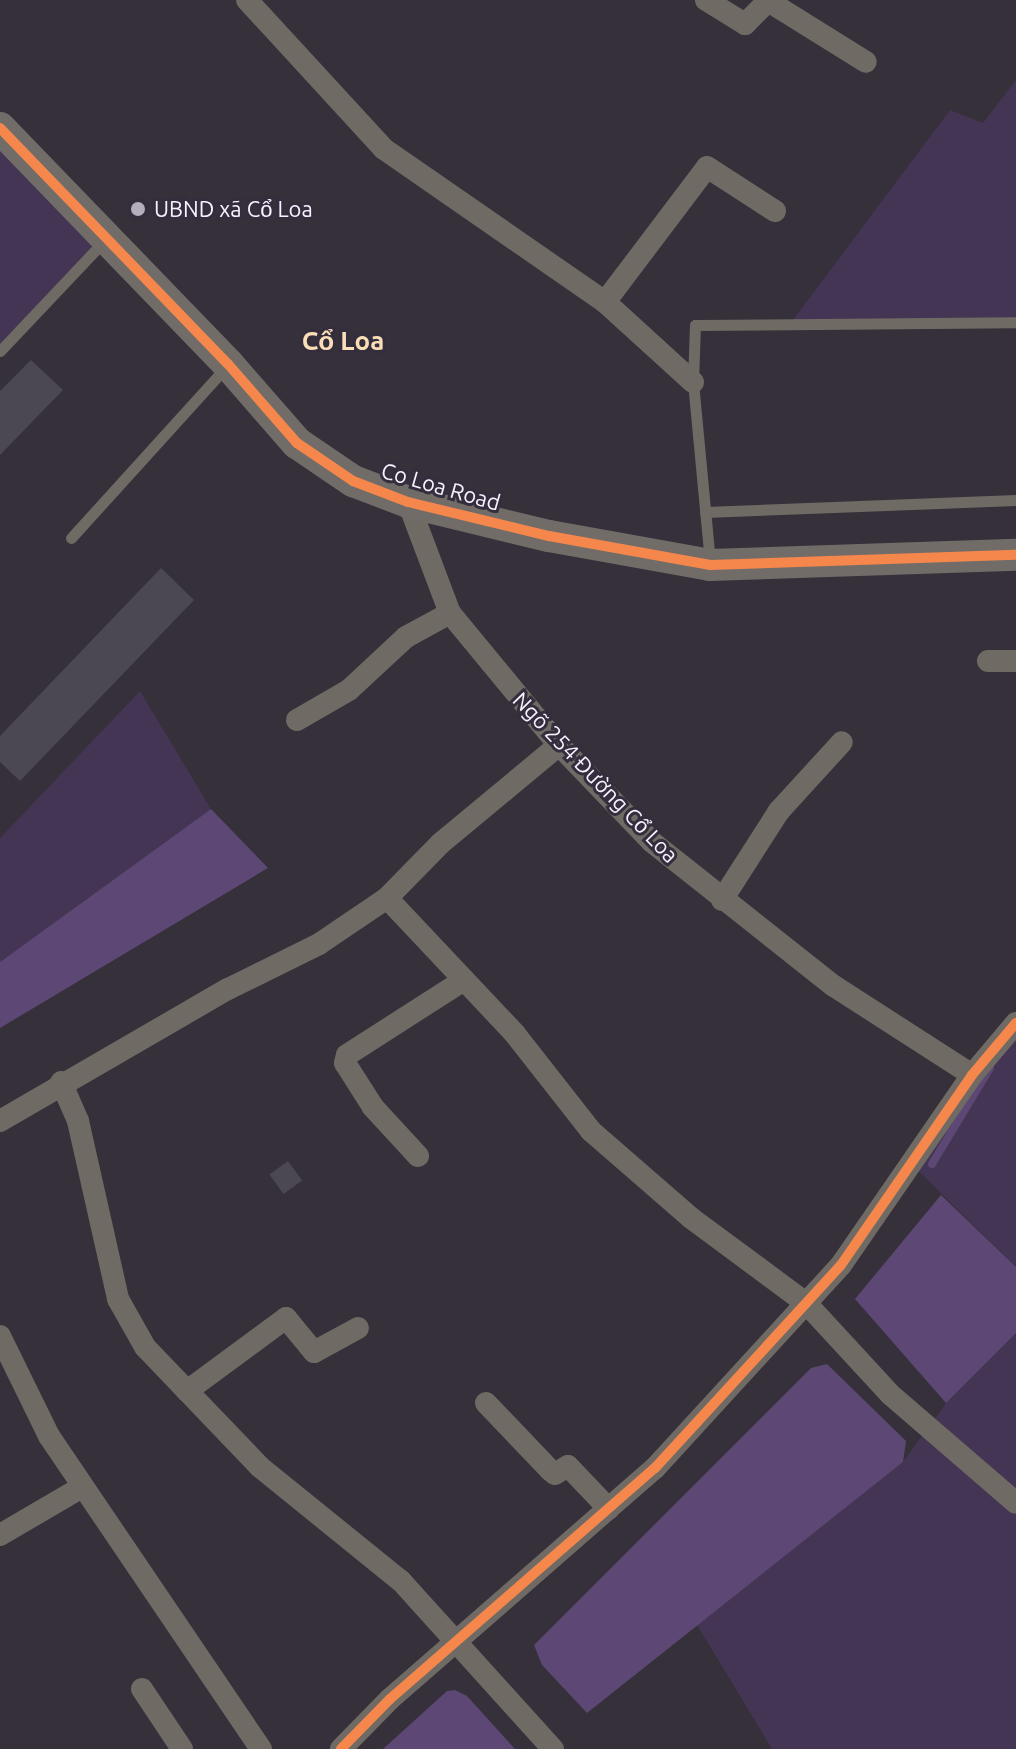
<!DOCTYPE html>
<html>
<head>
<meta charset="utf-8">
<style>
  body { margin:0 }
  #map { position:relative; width:1016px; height:1749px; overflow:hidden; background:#35303a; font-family:Ubuntu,sans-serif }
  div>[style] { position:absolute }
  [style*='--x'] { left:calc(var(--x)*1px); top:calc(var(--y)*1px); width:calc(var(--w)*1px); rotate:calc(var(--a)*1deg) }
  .green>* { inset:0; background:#433553 }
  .water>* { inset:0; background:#5d4875 }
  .stream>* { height:8px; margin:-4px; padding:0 4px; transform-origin:4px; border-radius:4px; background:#5d4875 }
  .building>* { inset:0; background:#4c4851; transform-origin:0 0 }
  .lane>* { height:11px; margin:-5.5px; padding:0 5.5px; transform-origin:5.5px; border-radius:5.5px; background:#6f6a64 }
  .street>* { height:22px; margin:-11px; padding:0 11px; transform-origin:11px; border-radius:11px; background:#6f6a64 }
  .secondary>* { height:32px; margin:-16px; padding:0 16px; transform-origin:16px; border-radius:16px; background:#716c68 }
  .cycleway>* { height:10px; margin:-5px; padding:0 5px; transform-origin:5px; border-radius:5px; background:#f5874c }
  .dots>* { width:22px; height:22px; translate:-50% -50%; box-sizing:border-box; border:4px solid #342d3d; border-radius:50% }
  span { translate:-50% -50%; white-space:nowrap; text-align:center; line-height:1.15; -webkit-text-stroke:6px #342d3d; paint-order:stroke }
  .poi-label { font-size:22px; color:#f7f2fd }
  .left { translate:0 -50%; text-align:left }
  .street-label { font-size:22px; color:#f7f2fd }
  .quarter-label { font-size:26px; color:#f9deb6; font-weight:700 }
</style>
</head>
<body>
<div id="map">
  <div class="green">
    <div style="clip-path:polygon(1016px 80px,1016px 322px,790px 324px,950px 110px,983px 123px)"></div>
    <div style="clip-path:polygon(0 128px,107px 239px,0 351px)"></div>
    <div style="clip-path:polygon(140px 691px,211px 809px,0 962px,0 838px)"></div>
    <div style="clip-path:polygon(1016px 1024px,1016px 1267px,911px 1164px)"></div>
    <div style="clip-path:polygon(1016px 1333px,1016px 1749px,772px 1749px,697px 1625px,903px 1462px,946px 1403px)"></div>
  </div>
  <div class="water">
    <div style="clip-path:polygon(211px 809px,268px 868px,0 1028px,0 962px)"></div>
    <div style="clip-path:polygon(941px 1195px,1016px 1267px,1016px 1333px,946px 1403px,855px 1299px)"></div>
    <div style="clip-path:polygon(827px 1364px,906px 1441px,903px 1462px,587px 1713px,542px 1665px,534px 1645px,811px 1368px)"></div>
    <div style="clip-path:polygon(455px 1690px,467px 1696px,515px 1749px,383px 1749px,447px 1691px)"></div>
  </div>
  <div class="stream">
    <div style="--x:932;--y:1164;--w:112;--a:-58.9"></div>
  </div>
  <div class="building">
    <div style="clip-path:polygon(31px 360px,63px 390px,0 455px,0 391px)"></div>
    <div style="clip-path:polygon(161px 568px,194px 600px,20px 781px,0 762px,0 736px)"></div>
    <div style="left:288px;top:1161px;width:24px;height:23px;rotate:54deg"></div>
  </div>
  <div class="lane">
    <div style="--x:0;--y:351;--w:154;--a:-46.6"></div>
    <div style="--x:705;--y:512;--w:311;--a:-2.2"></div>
    <div style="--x:71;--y:538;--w:234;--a:-47.8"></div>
    <div style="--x:710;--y:562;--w:181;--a:-95.4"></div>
    <div style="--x:693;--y:382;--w:57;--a:-88"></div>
    <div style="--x:695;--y:325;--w:321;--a:-0.5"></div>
  </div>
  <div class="street">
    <div style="--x:247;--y:0;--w:202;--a:47.4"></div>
    <div style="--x:384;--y:149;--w:269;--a:34.7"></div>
    <div style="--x:605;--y:302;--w:119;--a:42.3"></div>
    <div style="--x:706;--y:0;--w:46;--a:31.6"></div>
    <div style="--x:745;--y:24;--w:33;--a:-45"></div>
    <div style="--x:768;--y:1;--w:115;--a:31.9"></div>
    <div style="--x:605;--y:302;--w:169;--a:-52.9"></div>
    <div style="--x:707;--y:167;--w:81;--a:32.9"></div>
    <div style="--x:408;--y:502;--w:119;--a:69.3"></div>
    <div style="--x:450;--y:613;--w:171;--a:50.5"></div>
    <div style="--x:559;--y:745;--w:134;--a:46.2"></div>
    <div style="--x:652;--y:842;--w:232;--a:38.4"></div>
    <div style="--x:834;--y:986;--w:164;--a:32.8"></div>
    <div style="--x:988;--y:661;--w:28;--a:0"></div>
    <div style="--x:297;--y:720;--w:60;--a:-30"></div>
    <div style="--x:349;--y:690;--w:78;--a:-42.9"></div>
    <div style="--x:406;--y:637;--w:50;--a:-28.6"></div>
    <div style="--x:387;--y:898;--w:187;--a:46.7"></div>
    <div style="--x:515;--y:1034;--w:123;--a:51.9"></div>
    <div style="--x:591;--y:1131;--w:133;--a:41"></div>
    <div style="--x:691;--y:1218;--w:143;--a:36.5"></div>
    <div style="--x:806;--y:1303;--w:125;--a:47.3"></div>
    <div style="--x:891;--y:1395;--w:165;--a:40.8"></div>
    <div style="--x:722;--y:900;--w:106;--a:-57.4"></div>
    <div style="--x:779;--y:811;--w:93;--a:-47.6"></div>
    <div style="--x:61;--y:1082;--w:43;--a:66.4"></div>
    <div style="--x:78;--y:1121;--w:182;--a:77.3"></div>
    <div style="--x:118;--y:1299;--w:55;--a:60.6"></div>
    <div style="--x:145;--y:1347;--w:166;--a:46.2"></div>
    <div style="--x:260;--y:1467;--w:181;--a:39"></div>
    <div style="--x:401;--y:1581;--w:227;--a:47.9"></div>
    <div style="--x:0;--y:1121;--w:263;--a:-30.1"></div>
    <div style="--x:228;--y:989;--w:102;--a:-26.3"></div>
    <div style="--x:319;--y:944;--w:82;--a:-34.1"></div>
    <div style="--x:387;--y:898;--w:77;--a:-45.5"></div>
    <div style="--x:441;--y:843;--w:153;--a:-39.7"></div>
    <div style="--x:418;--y:1156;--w:67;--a:-132.6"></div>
    <div style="--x:373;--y:1107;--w:52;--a:-122.5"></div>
    <div style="--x:345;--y:1063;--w:8;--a:-76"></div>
    <div style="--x:347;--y:1055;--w:139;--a:-32.7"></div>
    <div style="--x:0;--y:1336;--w:111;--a:63.9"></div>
    <div style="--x:49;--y:1436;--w:378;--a:55.9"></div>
    <div style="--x:187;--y:1391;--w:123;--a:-36.4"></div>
    <div style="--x:286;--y:1318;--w:44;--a:50.5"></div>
    <div style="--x:314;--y:1352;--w:50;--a:-28.6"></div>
    <div style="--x:486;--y:1403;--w:93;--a:46.3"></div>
    <div style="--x:550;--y:1470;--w:6;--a:39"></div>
    <div style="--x:555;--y:1474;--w:15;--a:-32"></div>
    <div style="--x:568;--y:1466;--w:59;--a:46.4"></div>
    <div style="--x:0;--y:1535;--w:95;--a:-30.3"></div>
    <div style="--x:142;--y:1689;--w:72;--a:56.3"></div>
    <div style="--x:341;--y:1749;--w:70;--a:-45.6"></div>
    <div style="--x:390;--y:1699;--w:352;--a:-41.1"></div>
    <div style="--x:655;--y:1468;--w:275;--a:-47.5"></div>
    <div style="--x:841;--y:1265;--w:231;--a:-55.4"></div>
    <div style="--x:972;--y:1075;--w:68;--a:-49.8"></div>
  </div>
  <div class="secondary">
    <div style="--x:0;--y:128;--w:328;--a:46"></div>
    <div style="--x:228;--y:364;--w:105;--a:48.9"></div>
    <div style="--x:297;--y:443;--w:68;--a:34.2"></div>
    <div style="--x:353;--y:481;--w:59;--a:20.9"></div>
    <div style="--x:408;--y:502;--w:145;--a:13.6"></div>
    <div style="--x:549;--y:536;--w:164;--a:10.2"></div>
    <div style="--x:710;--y:565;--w:306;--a:-1.9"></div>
  </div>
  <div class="cycleway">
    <div style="--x:0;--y:128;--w:328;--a:46"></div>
    <div style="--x:228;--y:364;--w:105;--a:48.9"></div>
    <div style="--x:297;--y:443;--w:68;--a:34.2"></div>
    <div style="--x:353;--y:481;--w:59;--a:20.9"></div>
    <div style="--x:408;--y:502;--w:145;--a:13.6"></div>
    <div style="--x:549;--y:536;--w:164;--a:10.2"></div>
    <div style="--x:710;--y:565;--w:306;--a:-1.9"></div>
    <div style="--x:341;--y:1749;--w:70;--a:-45.6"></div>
    <div style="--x:390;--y:1699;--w:352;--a:-41.1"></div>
    <div style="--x:655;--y:1468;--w:275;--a:-47.5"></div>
    <div style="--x:841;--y:1265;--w:231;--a:-55.4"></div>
    <div style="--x:972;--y:1075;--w:68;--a:-49.8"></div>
  </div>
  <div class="dots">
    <div style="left:138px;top:209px;background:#b3aeb9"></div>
  </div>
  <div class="poi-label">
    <span class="left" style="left:154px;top:209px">UBND xã Cổ Loa</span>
  </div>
  <div class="street-label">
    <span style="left:441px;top:486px;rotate:16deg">Co Loa Road</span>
    <span style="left:596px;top:777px;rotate:46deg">Ngõ 254 Đường Cổ Loa</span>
  </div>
  <div class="quarter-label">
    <span style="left:343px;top:341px">Cổ Loa</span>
  </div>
</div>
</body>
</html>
